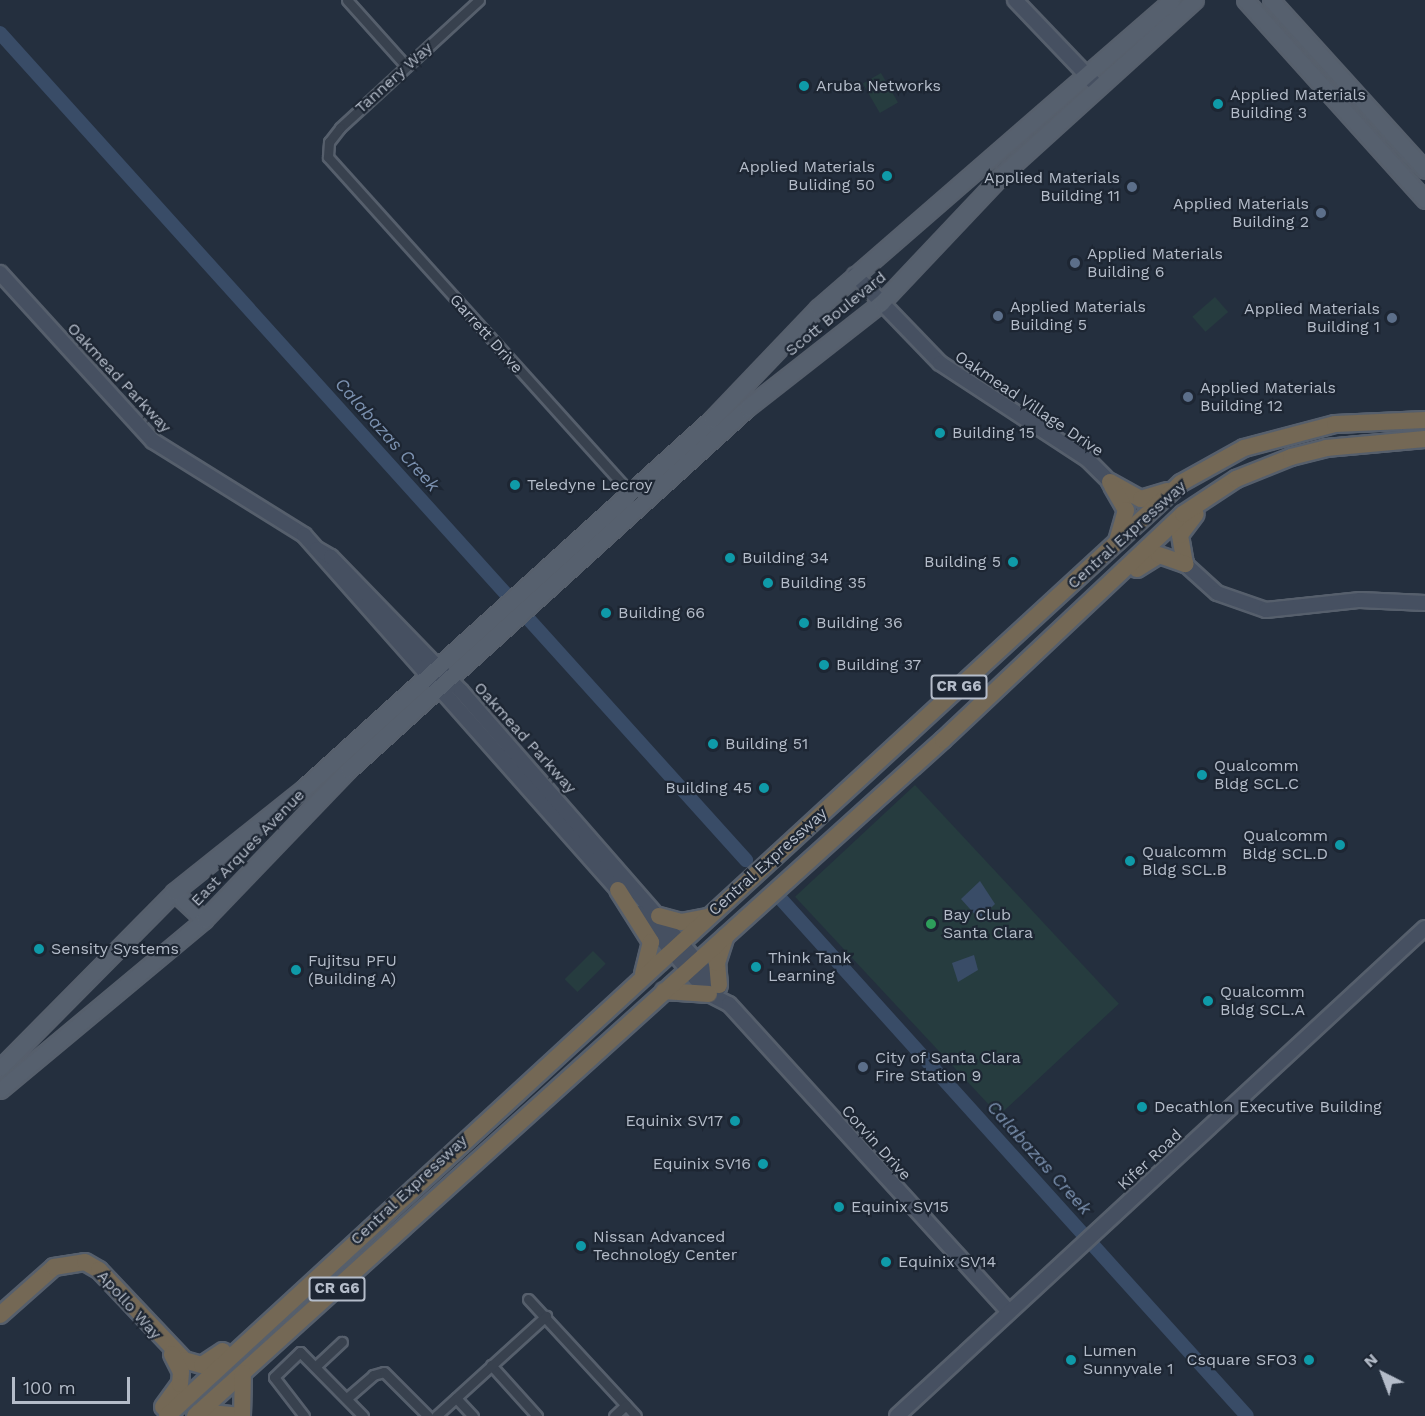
<!DOCTYPE html>
<html>
<head>
<meta charset="utf-8">
<style>
  body { margin:0 }
  #map { position:relative; width:1425px; height:1416px; overflow:hidden; background:#242f3e; font-family:"Work Sans",sans-serif }
  div>[style] { position:absolute }
  [style*='--x'] { left:calc(var(--x)*1px); top:calc(var(--y)*1px); width:calc(var(--w)*1px); rotate:calc(var(--a)*1deg) }
  .green>* { inset:0; background:#263c3f; transform-origin:0 0 }
  .water>* { inset:0; background:#394c67 }
  .river>* { height:14px; margin:-7px; padding:0 7px; transform-origin:7px; border-radius:7px; background:#394c67 }
  .roads { filter:drop-shadow(2px 0 #565f6c) drop-shadow(-2px 0 #565f6c) drop-shadow(0 2px #565f6c) drop-shadow(0 -2px #565f6c) }
  .street>* { height:9px; margin:-4.5px; padding:0 4.5px; transform-origin:4.5px; border-radius:4.5px; background:#38414e }
  .secondary>* { height:14px; margin:-7px; padding:0 7px; transform-origin:7px; border-radius:7px; background:#465061 }
  .primary>* { height:15px; margin:-7.5px; padding:0 7.5px; transform-origin:7.5px; border-radius:7.5px; background:#56606e }
  .highway>* { height:16px; margin:-8px; padding:0 8px; transform-origin:8px; border-radius:8px; background:#746855 }
  .dots>* { width:16px; height:16px; translate:-50% -50%; box-sizing:border-box; border:3px solid #1d2633; border-radius:50% }
  span { translate:-50% -50%; white-space:nowrap; text-align:center; line-height:1.15; -webkit-text-stroke:4.5px #1d2633; paint-order:stroke }
  .shield-label span { padding:2px 4px; background:#1d2633; border:2px solid; border-radius:4px; -webkit-text-stroke-width:0 }
  .shield-label { font-size:15px; color:#b4bcc9; font-weight:700 }
  .street-label { font-size:16px; color:#b4bcc9 }
  .poi-label { font-size:16px; color:#b4bcc9 }
  .left { translate:0 -50%; text-align:left }
  .right { translate:-100% -50%; text-align:right }
  .water-label { font-size:18px; color:#7c92b1; font-style:italic }
  .north { position:absolute; left:1353px; top:1344px; width:60px; height:60px; -webkit-text-stroke:4px #1d2633; paint-order:stroke; rotate:318deg; font-size:16px; font-weight:700; line-height:24px; text-align:center; color:#b4bcc9 }
  .north::after { content:''; display:block; margin:auto; width:21px; height:27px; background:#b4bcc9; clip-path:polygon(50% 0,100% 100%,50% 72%,0 100%) }
  .scale { position:absolute; left:12px; top:1377px; width:118px; height:27px; box-sizing:border-box; border:3px solid #b4bcc9; border-top:0; padding-left:8px; font-size:18px; line-height:21px; white-space:nowrap; color:#b4bcc9; -webkit-text-stroke:4px #1d2633; paint-order:stroke }
</style>
</head>
<body>
<div id="map">
  <div class="green">
    <div style="left:881px;top:73px;width:34px;height:21px;rotate:60deg"></div>
    <div style="left:1215px;top:297px;width:20px;height:30px;rotate:49deg"></div>
    <div style="left:915px;top:785px;width:299px;height:164px;rotate:47deg"></div>
    <div style="left:593px;top:951px;width:18px;height:40px;rotate:45deg"></div>
  </div>
  <div class="water">
    <div style="clip-path:polygon(980px 881px,995px 904px,979px 919px,961px 899px)"></div>
    <div style="clip-path:polygon(974px 955px,978px 970px,958px 982px,952px 963px)"></div>
  </div>
  <div class="river">
    <div style="--x:0;--y:33;--w:1114;--a:47.95"></div>
    <div style="--x:780;--y:898;--w:697;--a:47.96"></div>
  </div>
  <div class="roads">
    <div class="street">
      <div style="--x:347;--y:0;--w:89;--a:48.2"></div>
      <div style="--x:479;--y:0;--w:189;--a:137.4"></div>
      <div style="--x:340;--y:128;--w:18;--a:128"></div>
      <div style="--x:329;--y:142;--w:15;--a:94"></div>
      <div style="--x:328;--y:157;--w:456;--a:48"></div>
      <div style="--x:528;--y:1299;--w:159;--a:47.3"></div>
      <div style="--x:317;--y:1365;--w:34;--a:-43"></div>
      <div style="--x:491;--y:1365;--w:69;--a:48"></div>
      <div style="--x:347;--y:1398;--w:35;--a:-41"></div>
      <div style="--x:373;--y:1375;--w:11;--a:-15"></div>
      <div style="--x:384;--y:1372;--w:62;--a:45"></div>
      <div style="--x:456;--y:1398;--w:25;--a:47"></div>
      <div style="--x:304;--y:1416;--w:49;--a:-127.6"></div>
      <div style="--x:274;--y:1377;--w:36;--a:-44"></div>
      <div style="--x:300;--y:1352;--w:90;--a:45.5"></div>
      <div style="--x:436;--y:1416;--w:149;--a:-42.3"></div>
      <div style="--x:614;--y:1416;--w:16;--a:-43"></div>
    </div>
    <div class="secondary">
      <div style="--x:1015;--y:0;--w:120;--a:46.3"></div>
      <div style="--x:0;--y:273;--w:227;--a:47.7"></div>
      <div style="--x:153;--y:441;--w:178;--a:31.9"></div>
      <div style="--x:304;--y:535;--w:483;--a:48.5"></div>
      <div style="--x:855;--y:275;--w:122;--a:46"></div>
      <div style="--x:940;--y:363;--w:177;--a:33.2"></div>
      <div style="--x:1088;--y:460;--w:31;--a:45"></div>
      <div style="--x:317;--y:549;--w:16;--a:30"></div>
      <div style="--x:331;--y:557;--w:187;--a:45.9"></div>
      <div style="--x:461;--y:691;--w:393;--a:48.9"></div>
      <div style="--x:1185;--y:564;--w:43;--a:42.2"></div>
      <div style="--x:1217;--y:593;--w:52;--a:19.1"></div>
      <div style="--x:1266;--y:610;--w:95;--a:-6.1"></div>
      <div style="--x:1360;--y:600;--w:65;--a:2.6"></div>
      <div style="--x:639;--y:913;--w:107;--a:49.2"></div>
      <div style="--x:709;--y:994;--w:22;--a:27"></div>
      <div style="--x:729;--y:1004;--w:416;--a:47.7"></div>
      <div style="--x:897;--y:1416;--w:719;--a:-42.75"></div>
    </div>
    <div class="primary">
      <div style="--x:1245;--y:0;--w:269;--a:48"></div>
      <div style="--x:1271;--y:0;--w:229;--a:47.8"></div>
      <div style="--x:174;--y:892;--w:41;--a:43"></div>
      <div style="--x:0;--y:1068;--w:247;--a:-45.3"></div>
      <div style="--x:174;--y:892;--w:165;--a:-38.6"></div>
      <div style="--x:303;--y:789;--w:550;--a:-42.13"></div>
      <div style="--x:711;--y:420;--w:155;--a:-46.3"></div>
      <div style="--x:818;--y:308;--w:469;--a:-41"></div>
      <div style="--x:0;--y:1090;--w:266;--a:-39.8"></div>
      <div style="--x:204;--y:920;--w:208;--a:-46.2"></div>
      <div style="--x:348;--y:770;--w:539;--a:-42.22"></div>
      <div style="--x:747;--y:408;--w:170;--a:-38.1"></div>
      <div style="--x:881;--y:303;--w:178;--a:-46.6"></div>
      <div style="--x:1003;--y:174;--w:259;--a:-42.2"></div>
    </div>
    <div class="highway">
      <div style="--x:1110;--y:482;--w:35;--a:29"></div>
      <div style="--x:1141;--y:499;--w:27;--a:-17"></div>
      <div style="--x:1112;--y:486;--w:28;--a:60"></div>
      <div style="--x:1126;--y:510;--w:33;--a:106"></div>
      <div style="--x:1185;--y:564;--w:29;--a:-100"></div>
      <div style="--x:1180;--y:535;--w:26;--a:-53"></div>
      <div style="--x:1137;--y:569;--w:26;--a:-32"></div>
      <div style="--x:1159;--y:555;--w:28;--a:19"></div>
      <div style="--x:618;--y:890;--w:62;--a:57.6"></div>
      <div style="--x:651;--y:942;--w:33;--a:104"></div>
      <div style="--x:659;--y:916;--w:23;--a:15"></div>
      <div style="--x:681;--y:922;--w:25;--a:-11"></div>
      <div style="--x:719;--y:985;--w:22;--a:-95"></div>
      <div style="--x:717;--y:963;--w:28;--a:-72"></div>
      <div style="--x:664;--y:991;--w:45;--a:3.8"></div>
      <div style="--x:0;--y:1315;--w:72;--a:-41.6"></div>
      <div style="--x:54;--y:1267;--w:31;--a:-9"></div>
      <div style="--x:85;--y:1262;--w:16;--a:30"></div>
      <div style="--x:99;--y:1270;--w:124;--a:46.6"></div>
      <div style="--x:184;--y:1360;--w:19;--a:16"></div>
      <div style="--x:202;--y:1365;--w:25;--a:-34"></div>
      <div style="--x:163;--y:1407;--w:29;--a:-54"></div>
      <div style="--x:180;--y:1384;--w:12;--a:-85"></div>
      <div style="--x:181;--y:1372;--w:20;--a:-117"></div>
      <div style="--x:199;--y:1412;--w:43;--a:5.3"></div>
      <div style="--x:167;--y:1416;--w:1378;--a:-42.62"></div>
      <div style="--x:1181;--y:483;--w:72;--a:-29.1"></div>
      <div style="--x:1244;--y:448;--w:94;--a:-14.8"></div>
      <div style="--x:1335;--y:424;--w:90;--a:-2.5"></div>
      <div style="--x:195;--y:1416;--w:1008;--a:-42.11"></div>
      <div style="--x:943;--y:740;--w:330;--a:-43.3"></div>
      <div style="--x:1183;--y:514;--w:64;--a:-33.4"></div>
      <div style="--x:1236;--y:479;--w:59;--a:-21.8"></div>
      <div style="--x:1291;--y:457;--w:36;--a:-14"></div>
      <div style="--x:1326;--y:448;--w:99;--a:-5.2"></div>
      <div style="--x:242;--y:1416;--w:43;--a:-88.7"></div>
    </div>
  </div>
  <div class="dots">
    <div style="left:804px;top:86px;background:#0f9aa8"></div>
    <div style="left:1218px;top:104px;background:#0f9aa8"></div>
    <div style="left:887px;top:176px;background:#0f9aa8"></div>
    <div style="left:1132px;top:187px;background:#5c6f8a"></div>
    <div style="left:1321px;top:213px;background:#5c6f8a"></div>
    <div style="left:1075px;top:263px;background:#5c6f8a"></div>
    <div style="left:998px;top:316px;background:#5c6f8a"></div>
    <div style="left:1392px;top:318px;background:#5c6f8a"></div>
    <div style="left:1188px;top:397px;background:#5c6f8a"></div>
    <div style="left:940px;top:433px;background:#0f9aa8"></div>
    <div style="left:515px;top:485px;background:#0f9aa8"></div>
    <div style="left:730px;top:558px;background:#0f9aa8"></div>
    <div style="left:1013px;top:562px;background:#0f9aa8"></div>
    <div style="left:768px;top:583px;background:#0f9aa8"></div>
    <div style="left:606px;top:613px;background:#0f9aa8"></div>
    <div style="left:804px;top:623px;background:#0f9aa8"></div>
    <div style="left:824px;top:665px;background:#0f9aa8"></div>
    <div style="left:713px;top:744px;background:#0f9aa8"></div>
    <div style="left:1202px;top:775px;background:#0f9aa8"></div>
    <div style="left:764px;top:788px;background:#0f9aa8"></div>
    <div style="left:1340px;top:845px;background:#0f9aa8"></div>
    <div style="left:1130px;top:861px;background:#0f9aa8"></div>
    <div style="left:931px;top:924px;background:#2e9e5b"></div>
    <div style="left:39px;top:949px;background:#0f9aa8"></div>
    <div style="left:756px;top:967px;background:#0f9aa8"></div>
    <div style="left:296px;top:970px;background:#0f9aa8"></div>
    <div style="left:1208px;top:1001px;background:#0f9aa8"></div>
    <div style="left:863px;top:1067px;background:#5c6f8a"></div>
    <div style="left:1142px;top:1107px;background:#0f9aa8"></div>
    <div style="left:735px;top:1121px;background:#0f9aa8"></div>
    <div style="left:763px;top:1164px;background:#0f9aa8"></div>
    <div style="left:839px;top:1207px;background:#0f9aa8"></div>
    <div style="left:581px;top:1246px;background:#0f9aa8"></div>
    <div style="left:886px;top:1262px;background:#0f9aa8"></div>
    <div style="left:1071px;top:1360px;background:#0f9aa8"></div>
    <div style="left:1309px;top:1360px;background:#0f9aa8"></div>
  </div>
  <div class="shield-label">
    <span style="left:959px;top:687px">CR G6</span>
    <span style="left:337px;top:1289px">CR G6</span>
  </div>
  <div class="street-label">
    <span style="left:394px;top:78px;rotate:-42deg">Tannery Way</span>
    <span style="left:836px;top:314px;rotate:-39deg">Scott Boulevard</span>
    <span style="left:486px;top:334px;rotate:48deg">Garrett Drive</span>
    <span style="left:119px;top:378px;rotate:47deg">Oakmead Parkway</span>
    <span style="left:1029px;top:404px;rotate:34deg">Oakmead Village Drive</span>
    <span style="left:1127px;top:535px;rotate:-42deg">Central Expressway</span>
    <span style="left:525px;top:738px;rotate:48deg">Oakmead Parkway</span>
    <span style="left:248px;top:848px;rotate:-46deg">East Arques Avenue</span>
    <span style="left:768px;top:862px;rotate:-42deg">Central Expressway</span>
    <span style="left:876px;top:1143px;rotate:48deg">Corvin Drive</span>
    <span style="left:1150px;top:1160px;rotate:-43deg">Kifer Road</span>
    <span style="left:409px;top:1190px;rotate:-43deg">Central Expressway</span>
    <span style="left:129px;top:1305px;rotate:48deg">Apollo Way</span>
  </div>
  <div class="poi-label">
    <span class="left" style="left:816px;top:86px">Aruba Networks</span>
    <span class="left" style="left:1230px;top:104px">Applied Materials<br>Building 3</span>
    <span class="right" style="left:875px;top:176px">Applied Materials<br>Buliding 50</span>
    <span class="right" style="left:1120px;top:187px">Applied Materials<br>Building 11</span>
    <span class="right" style="left:1309px;top:213px">Applied Materials<br>Building 2</span>
    <span class="left" style="left:1087px;top:263px">Applied Materials<br>Building 6</span>
    <span class="left" style="left:1010px;top:316px">Applied Materials<br>Building 5</span>
    <span class="right" style="left:1380px;top:318px">Applied Materials<br>Building 1</span>
    <span class="left" style="left:1200px;top:397px">Applied Materials<br>Building 12</span>
    <span class="left" style="left:952px;top:433px">Building 15</span>
    <span class="left" style="left:527px;top:485px">Teledyne Lecroy</span>
    <span class="left" style="left:742px;top:558px">Building 34</span>
    <span class="right" style="left:1001px;top:562px">Building 5</span>
    <span class="left" style="left:780px;top:583px">Building 35</span>
    <span class="left" style="left:618px;top:613px">Building 66</span>
    <span class="left" style="left:816px;top:623px">Building 36</span>
    <span class="left" style="left:836px;top:665px">Building 37</span>
    <span class="left" style="left:725px;top:744px">Building 51</span>
    <span class="left" style="left:1214px;top:775px">Qualcomm<br>Bldg SCL.C</span>
    <span class="right" style="left:752px;top:788px">Building 45</span>
    <span class="right" style="left:1328px;top:845px">Qualcomm<br>Bldg SCL.D</span>
    <span class="left" style="left:1142px;top:861px">Qualcomm<br>Bldg SCL.B</span>
    <span class="left" style="left:943px;top:924px">Bay Club<br>Santa Clara</span>
    <span class="left" style="left:51px;top:949px">Sensity Systems</span>
    <span class="left" style="left:768px;top:967px">Think Tank<br>Learning</span>
    <span class="left" style="left:308px;top:970px">Fujitsu PFU<br>(Building A)</span>
    <span class="left" style="left:1220px;top:1001px">Qualcomm<br>Bldg SCL.A</span>
    <span class="left" style="left:875px;top:1067px">City of Santa Clara<br>Fire Station 9</span>
    <span class="left" style="left:1154px;top:1107px">Decathlon Executive Building</span>
    <span class="right" style="left:723px;top:1121px">Equinix SV17</span>
    <span class="right" style="left:751px;top:1164px">Equinix SV16</span>
    <span class="left" style="left:851px;top:1207px">Equinix SV15</span>
    <span class="left" style="left:593px;top:1246px">Nissan Advanced<br>Technology Center</span>
    <span class="left" style="left:898px;top:1262px">Equinix SV14</span>
    <span class="left" style="left:1083px;top:1360px">Lumen<br>Sunnyvale 1</span>
    <span class="right" style="left:1297px;top:1360px">Csquare SFO3</span>
  </div>
  <div class="water-label">
    <span style="left:387px;top:435px;rotate:48deg">Calabazas Creek</span>
    <span style="left:1039px;top:1158px;rotate:48deg">Calabazas Creek</span>
  </div>
  <div class="north">N</div>
  <div class="scale">100 m</div>
</div>
</body>
</html>
